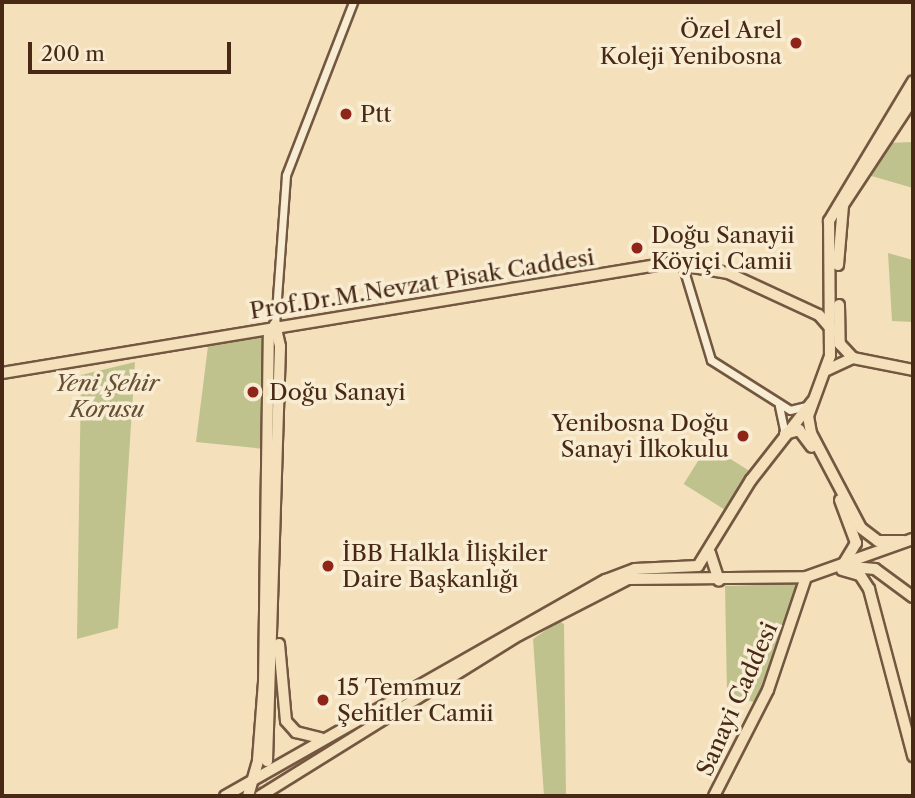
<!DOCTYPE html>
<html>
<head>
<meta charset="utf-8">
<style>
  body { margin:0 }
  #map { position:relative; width:915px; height:798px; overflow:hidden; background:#f4e1bc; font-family:"Libre Caslon Text",serif }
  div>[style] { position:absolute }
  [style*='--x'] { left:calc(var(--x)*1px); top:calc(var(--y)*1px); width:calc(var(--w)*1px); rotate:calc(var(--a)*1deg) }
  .green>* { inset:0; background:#c0c28d; transform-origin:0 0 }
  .major-tunnel>* { height:10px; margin-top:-5px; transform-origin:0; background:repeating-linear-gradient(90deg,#d2bc9b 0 10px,transparent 0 15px) }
  .roads { filter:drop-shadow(2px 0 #735740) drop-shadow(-2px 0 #735740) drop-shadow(0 2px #735740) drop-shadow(0 -2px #735740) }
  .minor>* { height:7px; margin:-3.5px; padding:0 3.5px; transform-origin:3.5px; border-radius:3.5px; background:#f8ecd3 }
  .major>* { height:10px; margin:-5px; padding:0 5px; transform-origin:5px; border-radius:5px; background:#f4e1bc }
  .dots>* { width:19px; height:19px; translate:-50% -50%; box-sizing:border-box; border:4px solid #f8ecd3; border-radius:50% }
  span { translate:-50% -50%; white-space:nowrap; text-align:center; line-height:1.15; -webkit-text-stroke:7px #f8ecd3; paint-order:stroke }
  .poi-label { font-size:23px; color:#482916 }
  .right { translate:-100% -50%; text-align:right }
  .left { translate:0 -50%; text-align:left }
  .street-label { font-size:23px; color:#482916 }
  .park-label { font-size:23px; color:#664f34; font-style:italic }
  .frame { position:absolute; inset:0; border:4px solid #482916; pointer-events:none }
  .scale { position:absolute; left:28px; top:42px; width:203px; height:32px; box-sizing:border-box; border:4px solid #482916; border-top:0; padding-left:9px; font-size:21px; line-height:24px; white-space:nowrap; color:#482916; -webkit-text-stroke:5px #f8ecd3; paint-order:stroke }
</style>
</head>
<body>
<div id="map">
  <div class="green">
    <div style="clip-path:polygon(913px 142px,913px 188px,868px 175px,886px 143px)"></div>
    <div style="clip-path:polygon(888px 253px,913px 260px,913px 322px,892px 321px)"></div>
    <div style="clip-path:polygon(265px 335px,265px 449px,196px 442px,208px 346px)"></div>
    <div style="clip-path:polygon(135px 362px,118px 628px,77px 639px,81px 375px)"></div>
    <div style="left:708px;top:445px;width:51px;height:46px;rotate:32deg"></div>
    <div style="clip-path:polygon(794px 584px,799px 590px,756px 703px,727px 693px,725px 586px)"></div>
    <div style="clip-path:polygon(559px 621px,564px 624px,566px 796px,544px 796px,533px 639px)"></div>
  </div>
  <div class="major-tunnel">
    <div style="--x:258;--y:796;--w:36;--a:-76"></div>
  </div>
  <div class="roads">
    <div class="minor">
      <div style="--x:682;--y:264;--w:100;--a:73.2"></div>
      <div style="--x:711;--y:360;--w:93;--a:32.3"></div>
      <div style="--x:790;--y:410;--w:16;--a:-14"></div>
      <div style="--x:275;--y:325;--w:150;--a:-85.8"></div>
      <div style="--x:286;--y:175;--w:186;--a:-68.8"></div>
      <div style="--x:779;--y:406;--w:29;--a:78"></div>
    </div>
    <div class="major">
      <div style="--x:838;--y:265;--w:60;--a:-85.2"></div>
      <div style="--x:843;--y:205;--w:127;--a:-56.6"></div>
      <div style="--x:839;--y:305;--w:39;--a:89"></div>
      <div style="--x:840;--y:344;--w:19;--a:47"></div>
      <div style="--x:827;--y:370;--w:29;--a:-25"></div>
      <div style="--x:853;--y:358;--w:61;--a:11.3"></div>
      <div style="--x:2;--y:373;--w:676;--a:-9.36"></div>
      <div style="--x:669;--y:263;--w:60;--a:9.6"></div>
      <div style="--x:728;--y:273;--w:100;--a:24.8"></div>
      <div style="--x:819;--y:315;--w:21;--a:49"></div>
      <div style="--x:785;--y:434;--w:15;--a:-16"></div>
      <div style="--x:799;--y:430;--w:21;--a:53"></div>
      <div style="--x:840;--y:500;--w:46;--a:69.6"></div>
      <div style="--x:856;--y:543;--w:26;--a:121"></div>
      <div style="--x:903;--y:541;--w:25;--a:180"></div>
      <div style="--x:878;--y:541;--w:21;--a:-143"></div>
      <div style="--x:861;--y:528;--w:107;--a:-117.8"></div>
      <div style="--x:811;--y:433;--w:17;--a:-100"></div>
      <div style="--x:808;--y:416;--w:64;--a:-69.9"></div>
      <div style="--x:830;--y:356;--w:135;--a:-90.4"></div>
      <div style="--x:829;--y:221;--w:163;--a:-59"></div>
      <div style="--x:710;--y:553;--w:29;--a:72"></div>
      <div style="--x:852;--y:567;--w:23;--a:5"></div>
      <div style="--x:875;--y:569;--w:47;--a:36.4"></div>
      <div style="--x:842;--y:570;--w:19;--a:16"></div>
      <div style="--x:860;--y:575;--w:17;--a:57"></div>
      <div style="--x:869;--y:589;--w:173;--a:75.2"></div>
      <div style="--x:279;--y:644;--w:77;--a:84.8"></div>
      <div style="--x:286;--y:721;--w:15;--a:48"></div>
      <div style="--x:296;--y:732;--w:25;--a:14"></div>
      <div style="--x:267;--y:761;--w:415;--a:-88.2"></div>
      <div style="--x:280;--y:346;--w:22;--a:-103"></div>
      <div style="--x:225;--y:796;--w:438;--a:-29.6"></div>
      <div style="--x:606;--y:580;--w:31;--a:-21"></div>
      <div style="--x:635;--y:569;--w:63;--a:-2.7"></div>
      <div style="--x:698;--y:566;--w:101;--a:-58.4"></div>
      <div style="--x:751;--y:480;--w:99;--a:-52"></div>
      <div style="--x:248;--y:796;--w:37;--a:-74"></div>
      <div style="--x:258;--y:760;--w:78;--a:-85.6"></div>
      <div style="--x:264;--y:682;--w:346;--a:-89.2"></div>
      <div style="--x:269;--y:336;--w:13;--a:-61"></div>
      <div style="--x:260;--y:796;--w:305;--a:-31.9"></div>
      <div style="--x:519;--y:635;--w:123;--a:-27.2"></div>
      <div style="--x:628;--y:579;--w:178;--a:-0.6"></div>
      <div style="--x:806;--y:577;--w:114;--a:-19.6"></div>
      <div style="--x:714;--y:796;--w:119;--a:-63"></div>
      <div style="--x:768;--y:690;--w:119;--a:-71.4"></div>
    </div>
  </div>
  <div class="dots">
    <div style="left:796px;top:43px;background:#8f2418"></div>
    <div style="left:346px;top:114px;background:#8f2418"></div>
    <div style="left:637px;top:248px;background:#8f2418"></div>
    <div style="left:253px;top:392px;background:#8f2418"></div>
    <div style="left:743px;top:436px;background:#8f2418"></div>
    <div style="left:328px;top:566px;background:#8f2418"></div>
    <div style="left:323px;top:700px;background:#8f2418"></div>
  </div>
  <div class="poi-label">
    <span class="right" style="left:782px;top:43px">Özel Arel<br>Koleji Yenibosna</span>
    <span class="left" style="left:360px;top:114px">Ptt</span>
    <span class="left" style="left:651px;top:248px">Doğu Sanayii<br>Köyiçi Camii</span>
    <span class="left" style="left:269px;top:392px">Doğu Sanayi</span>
    <span class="right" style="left:729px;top:436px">Yenibosna Doğu<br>Sanayi İlkokulu</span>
    <span class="left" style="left:342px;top:566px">İBB Halkla İlişkiler<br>Daire Başkanlığı</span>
    <span class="left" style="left:337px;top:700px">15 Temmuz<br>Şehitler Camii</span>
  </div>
  <div class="street-label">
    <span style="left:422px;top:284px;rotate:-9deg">Prof.Dr.M.Nevzat Pisak Caddesi</span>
    <span style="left:737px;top:699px;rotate:-66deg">Sanayi Caddesi</span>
  </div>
  <div class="park-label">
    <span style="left:107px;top:396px">Yeni Şehir<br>Korusu</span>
  </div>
  <div class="frame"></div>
  <div class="scale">200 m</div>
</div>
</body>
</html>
